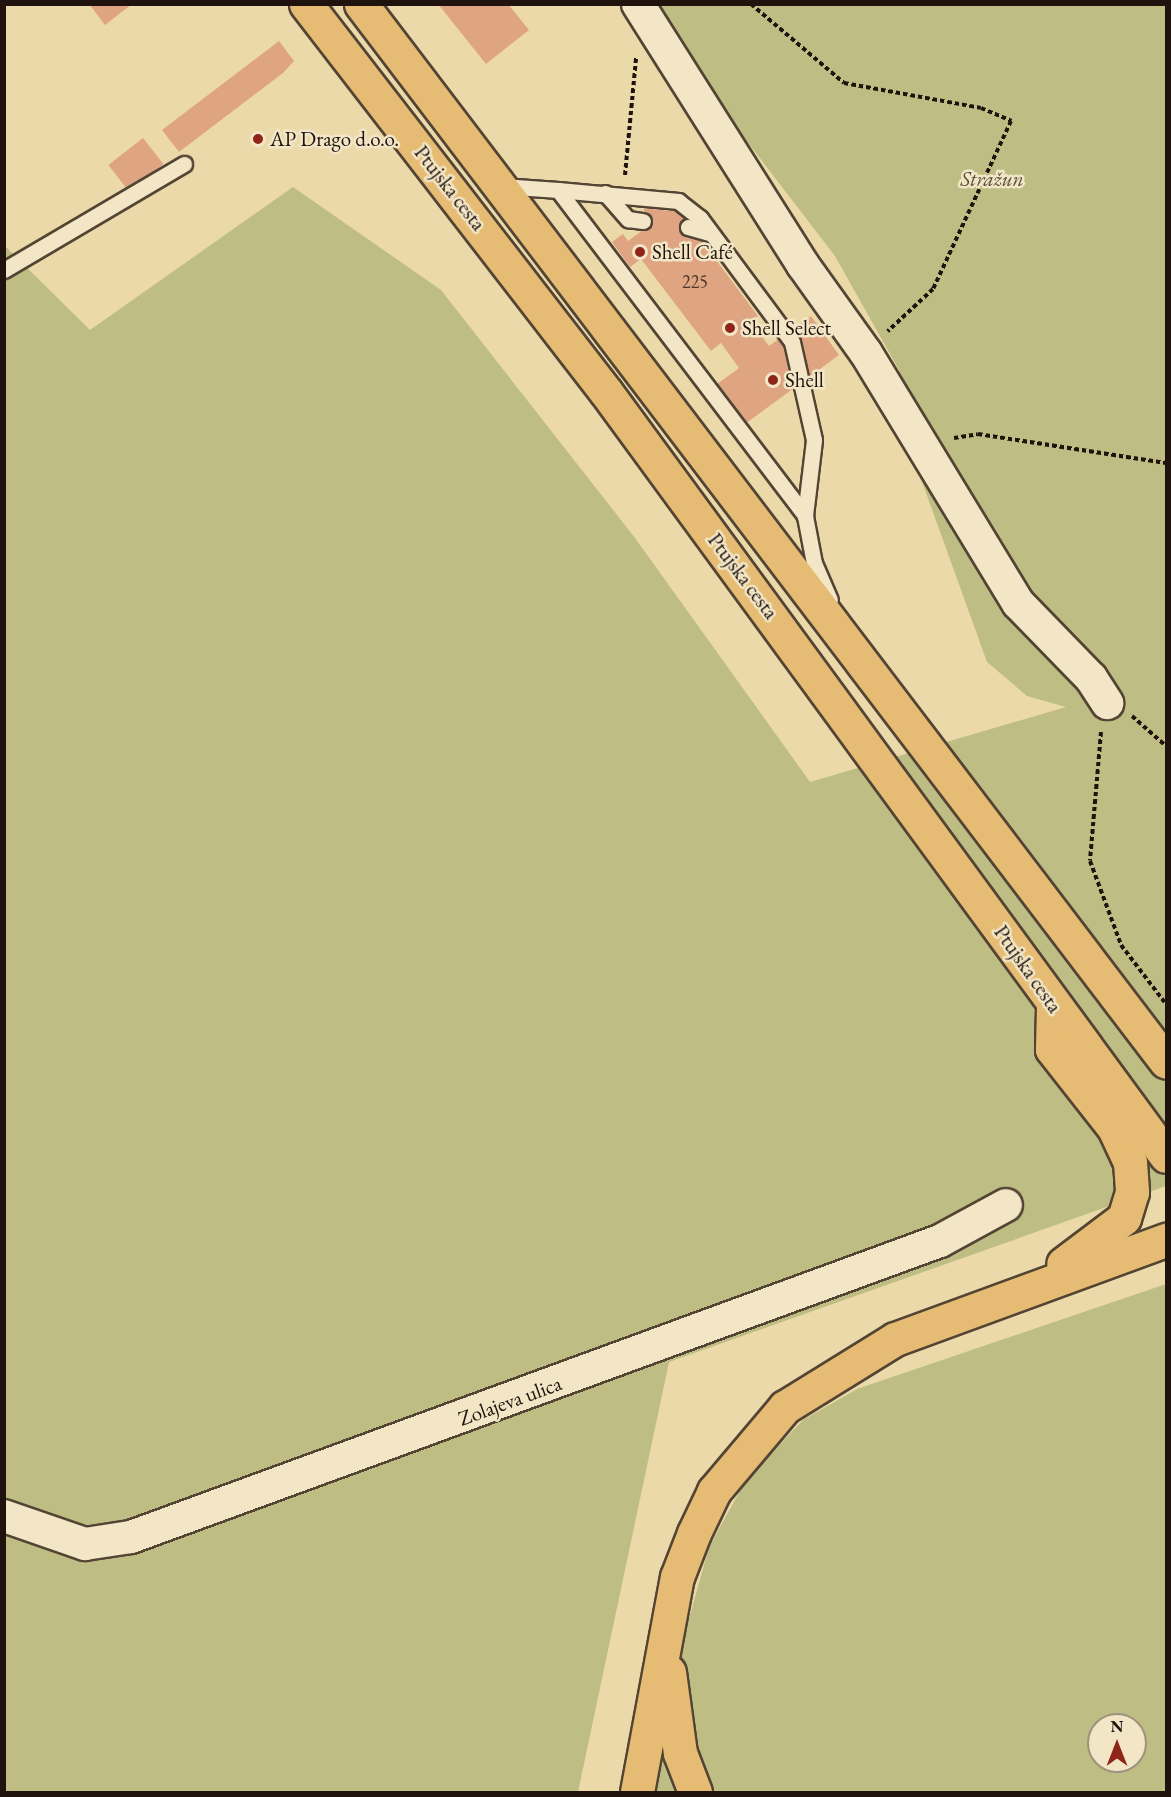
<!DOCTYPE html>
<html>
<head>
<meta charset="utf-8">
<style>
  body { margin:0 }
  #map { position:relative; width:1171px; height:1797px; overflow:hidden; background:#ebd9a9; font-family:"EB Garamond",serif }
  div>[style] { position:absolute }
  [style*='--x'] { left:calc(var(--x)*1px); top:calc(var(--y)*1px); width:calc(var(--w)*1px); rotate:calc(var(--a)*1deg) }
  .green>* { inset:0; background:#bebd83 }
  .building>* { inset:0; background:#dfa583; transform-origin:0 0 }
  .path>* { height:4px; margin-top:-2px; transform-origin:0; background:repeating-linear-gradient(90deg,#20130d 0 4.5px,transparent 0 7.5px) }
  .roads { filter:drop-shadow(2px 0 #534434) drop-shadow(-2px 0 #534434) drop-shadow(0 2px #534434) drop-shadow(0 -2px #534434) }
  .service>* { height:15px; margin:-7.5px; padding:0 7.5px; transform-origin:7.5px; border-radius:7.5px; background:#f2e6c7 }
  .minor>* { height:32px; margin:-16px; padding:0 16px; transform-origin:16px; border-radius:16px; background:#f2e6c7 }
  .primary>* { height:33px; margin:-16.5px; padding:0 16.5px; transform-origin:16.5px; border-radius:16.5px; background:#e6bc74 }
  .motorway>* { height:33px; margin:-16.5px; padding:0 16.5px; transform-origin:16.5px; border-radius:16.5px; background:#e6bc74 }
  .dots>* { width:16px; height:16px; translate:-50% -50%; box-sizing:border-box; border:3px solid #f2e6c7; border-radius:50% }
  span { translate:-50% -50%; white-space:nowrap; text-align:center; line-height:1.15; -webkit-text-stroke:5px #f2e6c7; paint-order:stroke }
  .number-label { font-size:18px; color:#50382a }
  .number-label span { -webkit-text-stroke-width:0 }
  .poi-label { font-size:21px; color:#20130d }
  .left { translate:0 -50%; text-align:left }
  .park-label { font-size:21px; color:#574e36; font-style:italic }
  .street-label { font-size:21px; color:#20130d }
  .frame { position:absolute; inset:0; border:6px solid #20130d; pointer-events:none }
  .north { position:absolute; left:1087px; top:1713px; width:60px; height:60px; box-sizing:border-box; background:#f2e6c7; border:2px solid #9e927d; border-radius:50%; rotate:0deg; font-size:16px; font-weight:700; line-height:24px; text-align:center; color:#20130d }
  .north::after { content:''; display:block; margin:auto; width:21px; height:27px; background:#8f2418; clip-path:polygon(50% 0,100% 100%,50% 72%,0 100%) }
</style>
</head>
<body>
<div id="map">
  <div class="green">
    <div style="clip-path:polygon(657px 5px,1166px 5px,1166px 1186px,669px 1362px,578px 1792px,5px 1792px,4px 245px,90px 330px,293px 187px,441px 290px,635px 538px,810px 782px,1066px 707px,1027px 696px,987px 662px,903px 429px,899px 370px,835px 256px,729px 118px)"></div>
    <div style="clip-path:polygon(evenodd,1166px 1284px,1166px 1792px,708px 1792px,682px 1713px,682px 1644px,709px 1547px,746px 1480px,803px 1420px,857px 1389px,1166px 1284px,1099px 1725px,1135px 1725px,1135px 1761px,1099px 1761px,1099px 1725px)"></div>
    <div style="clip-path:polygon(665px 1729px,684px 1792px,653px 1792px)"></div>
  </div>
  <div class="building">
    <div style="clip-path:polygon(89px 4px,132px 4px,105px 25px)"></div>
    <div style="clip-path:polygon(438px 4px,508px 4px,529px 30px,486px 64px)"></div>
    <div style="clip-path:polygon(279px 41px,294px 61px,283px 73px,179px 152px,162px 130px)"></div>
    <div style="left:143px;top:138px;width:33px;height:44px;rotate:52deg"></div>
    <div style="clip-path:polygon(644px 208px,689px 213px,688px 235px,698px 236px,758px 316px,751px 321px,769px 346px,811px 316px,839px 355px,741px 427px,713px 387px,739px 368px,721px 343px,711px 351px,641px 259px,630px 267px,612px 242px,623px 234px,628px 241px,643px 230px)"></div>
  </div>
  <div class="path">
    <div style="--x:751;--y:4;--w:122;--a:40.3"></div>
    <div style="--x:844;--y:83;--w:139;--a:10.3"></div>
    <div style="--x:981;--y:108;--w:33;--a:23"></div>
    <div style="--x:1011;--y:121;--w:185;--a:114.9"></div>
    <div style="--x:933;--y:289;--w:62;--a:137"></div>
    <div style="--x:625;--y:175;--w:118;--a:-84.6"></div>
    <div style="--x:954;--y:438;--w:24;--a:-9"></div>
    <div style="--x:978;--y:434;--w:190;--a:8.8"></div>
    <div style="--x:1132;--y:716;--w:45;--a:41.4"></div>
    <div style="--x:1101;--y:732;--w:129;--a:94.9"></div>
    <div style="--x:1090;--y:861;--w:90;--a:69.7"></div>
    <div style="--x:1121;--y:945;--w:74;--a:52.7"></div>
  </div>
  <div class="roads">
    <div class="service">
      <div style="--x:502;--y:186;--w:56;--a:4.1"></div>
      <div style="--x:558;--y:190;--w:409;--a:52.8"></div>
      <div style="--x:805;--y:516;--w:48;--a:79.2"></div>
      <div style="--x:814;--y:563;--w:40;--a:66.6"></div>
      <div style="--x:558;--y:190;--w:121;--a:5.2"></div>
      <div style="--x:678;--y:201;--w:28;--a:38"></div>
      <div style="--x:700;--y:218;--w:154;--a:53.4"></div>
      <div style="--x:792;--y:342;--w:100;--a:77.3"></div>
      <div style="--x:814;--y:440;--w:77;--a:96.8"></div>
      <div style="--x:605;--y:193;--w:35;--a:49"></div>
      <div style="--x:628;--y:219;--w:15;--a:8"></div>
      <div style="--x:688;--y:227;--w:22;--a:16"></div>
      <div style="--x:4;--y:270;--w:209;--a:-30.5"></div>
    </div>
    <div class="minor">
      <div style="--x:638;--y:4;--w:309;--a:57.7"></div>
      <div style="--x:803;--y:265;--w:108;--a:54.4"></div>
      <div style="--x:866;--y:353;--w:293;--a:58.7"></div>
      <div style="--x:1018;--y:603;--w:105;--a:45.8"></div>
      <div style="--x:1091;--y:678;--w:30;--a:57"></div>
      <div style="--x:4;--y:1516;--w:86;--a:19.1"></div>
      <div style="--x:85;--y:1544;--w:47;--a:-8.7"></div>
      <div style="--x:131;--y:1537;--w:861;--a:-20.1"></div>
      <div style="--x:940;--y:1241;--w:75;--a:-28.6"></div>
    </div>
    <div class="primary">
      <div style="--x:306;--y:4;--w:490;--a:52.3"></div>
      <div style="--x:606;--y:392;--w:947;--a:53.76"></div>
      <div style="--x:361;--y:4;--w:1329;--a:52.73"></div>
    </div>
    <div class="motorway">
      <div style="--x:1053;--y:1007;--w:42;--a:91.4"></div>
      <div style="--x:1052;--y:1049;--w:100;--a:51.9"></div>
      <div style="--x:1114;--y:1128;--w:38;--a:65"></div>
      <div style="--x:1130;--y:1162;--w:30;--a:86"></div>
      <div style="--x:1132;--y:1192;--w:27;--a:107"></div>
      <div style="--x:1124;--y:1218;--w:76;--a:143"></div>
      <div style="--x:669;--y:1672;--w:82;--a:82.3"></div>
      <div style="--x:680;--y:1753;--w:42;--a:69"></div>
      <div style="--x:637;--y:1792;--w:219;--a:-79.5"></div>
      <div style="--x:677;--y:1577;--w:47;--a:-68.9"></div>
      <div style="--x:694;--y:1533;--w:47;--a:-64.5"></div>
      <div style="--x:714;--y:1491;--w:110;--a:-49.8"></div>
      <div style="--x:785;--y:1407;--w:129;--a:-31.7"></div>
      <div style="--x:895;--y:1339;--w:289;--a:-20.1"></div>
    </div>
  </div>
  <div class="dots">
    <div style="left:258px;top:139px;background:#8f2418"></div>
    <div style="left:640px;top:252px;background:#8f2418"></div>
    <div style="left:730px;top:328px;background:#8f2418"></div>
    <div style="left:773px;top:380px;background:#8f2418"></div>
  </div>
  <div class="number-label">
    <span style="left:695px;top:282px">225</span>
  </div>
  <div class="poi-label">
    <span class="left" style="left:270px;top:139px">AP Drago d.o.o.</span>
    <span class="left" style="left:652px;top:252px">Shell Café</span>
    <span class="left" style="left:742px;top:328px">Shell Select</span>
    <span class="left" style="left:785px;top:380px">Shell</span>
  </div>
  <div class="park-label">
    <span style="left:992px;top:179px">Stražun</span>
  </div>
  <div class="street-label">
    <span style="left:450px;top:188px;rotate:52deg">Ptujska cesta</span>
    <span style="left:743px;top:576px;rotate:53deg">Ptujska cesta</span>
    <span style="left:1028px;top:969px;rotate:55deg">Ptujska cesta</span>
    <span style="left:510px;top:1401px;rotate:-20deg">Zolajeva ulica</span>
  </div>
  <div class="frame"></div>
  <div class="north">N</div>
</div>
</body>
</html>
